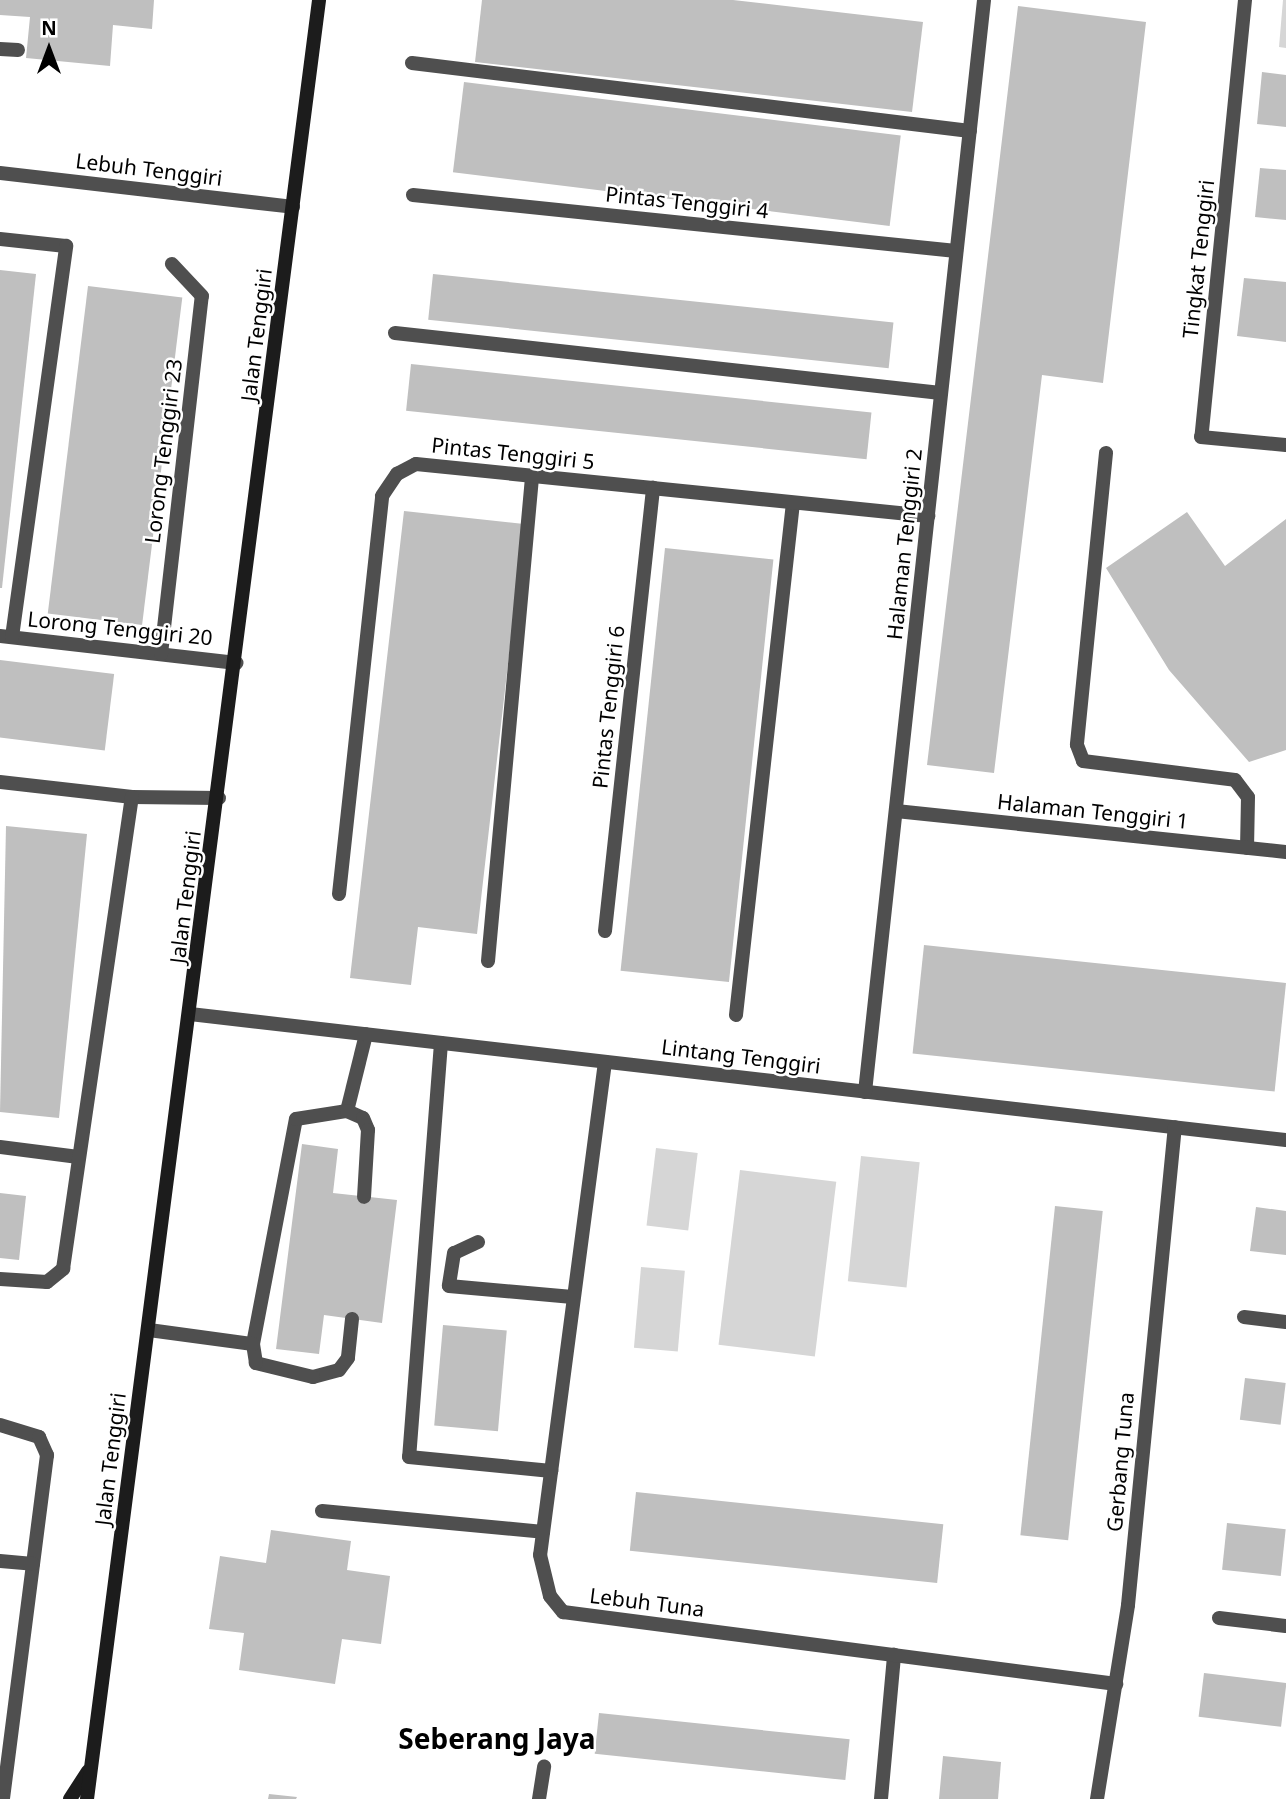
<!DOCTYPE html>
<html>
<head>
<meta charset="utf-8">
<style>
  body { margin:0 }
  #map { position:relative; width:1286px; height:1799px; overflow:hidden; background:#fff; font-family:"Noto Sans",sans-serif }
  div>[style] { position:absolute }
  [style*='--x'] { left:calc(var(--x)*1px); top:calc(var(--y)*1px); width:calc(var(--w)*1px); rotate:calc(var(--a)*1deg) }
  .green>* { inset:0; background:#d6d6d6; transform-origin:0 0 }
  .building>* { inset:0; background:#bfbfbf; transform-origin:0 0 }
  .lane>* { height:14px; margin:-7px; padding:0 7px; transform-origin:7px; border-radius:7px; background:#4f4f4f }
  .street>* { height:14px; margin:-7px; padding:0 7px; transform-origin:7px; border-radius:7px; background:#4f4f4f }
  .secondary>* { height:14px; margin:-7px; padding:0 7px; transform-origin:7px; border-radius:7px; background:#1c1c1c }
  span { translate:-50% -50%; white-space:nowrap; text-align:center; line-height:1.15; -webkit-text-stroke:5px #fff; paint-order:stroke }
  .street-label { font-size:21px; color:#000 }
  .district-label { font-size:28px; color:#000; font-weight:700 }
  .north { position:absolute; left:14px; top:14px; width:70px; height:70px; -webkit-text-stroke:5px #fff; paint-order:stroke; rotate:0deg; font-size:19px; font-weight:700; line-height:28px; text-align:center; color:#000 }
  .north::after { content:''; display:block; margin:auto; width:24px; height:32px; background:#000; clip-path:polygon(50% 0,100% 100%,50% 72%,0 100%) }
</style>
</head>
<body>
<div id="map">
  <div class="green">
    <div style="clip-path:polygon(1283px 0,1286px 0,1286px 48px,1279px 47px)"></div>
    <div style="left:656px;top:1148px;width:42px;height:78px;rotate:7deg"></div>
    <div style="left:861px;top:1156px;width:59px;height:126px;rotate:6deg"></div>
    <div style="left:740px;top:1170px;width:97px;height:176px;rotate:7deg"></div>
    <div style="left:641px;top:1267px;width:44px;height:81px;rotate:5deg"></div>
  </div>
  <div class="building">
    <div style="clip-path:polygon(0 0,154px 0,152px 29px,113px 25px,110px 66px,26px 58px,30px 17px,0 15px)"></div>
    <div style="clip-path:polygon(482px 0,733px 0,923px 22px,912px 112px,475px 62px)"></div>
    <div style="clip-path:polygon(1018px 6px,1146px 22px,1103px 383px,1042px 375px,994px 773px,927px 765px)"></div>
    <div style="clip-path:polygon(1262px 72px,1286px 75px,1286px 127px,1257px 124px)"></div>
    <div style="left:464px;top:82px;width:440px;height:91px;rotate:7deg"></div>
    <div style="clip-path:polygon(1260px 168px,1286px 170px,1286px 220px,1255px 217px)"></div>
    <div style="clip-path:polygon(0 270px,36px 274px,2px 588px,0 588px)"></div>
    <div style="left:433px;top:274px;width:463px;height:46px;rotate:6deg"></div>
    <div style="clip-path:polygon(1244px 278px,1286px 282px,1286px 342px,1237px 336px)"></div>
    <div style="left:88px;top:286px;width:95px;height:330px;rotate:7deg"></div>
    <div style="left:411px;top:364px;width:463px;height:47px;rotate:6deg"></div>
    <div style="clip-path:polygon(404px 511px,524px 524px,477px 934px,418px 927px,411px 985px,350px 978px)"></div>
    <div style="clip-path:polygon(1187px 512px,1225px 566px,1286px 519px,1286px 750px,1249px 762px,1169px 670px,1106px 568px)"></div>
    <div style="left:665px;top:548px;width:109px;height:425px;rotate:6deg"></div>
    <div style="left:0;top:660px;width:115px;height:77px;rotate:7deg"></div>
    <div style="clip-path:polygon(6px 826px,87px 834px,59px 1118px,0 1112px)"></div>
    <div style="left:924px;top:945px;width:364px;height:109px;rotate:6deg"></div>
    <div style="clip-path:polygon(302px 1144px,338px 1149px,333px 1193px,397px 1200px,382px 1323px,324px 1315px,319px 1354px,276px 1349px)"></div>
    <div style="clip-path:polygon(0 1193px,26px 1196px,19px 1260px,0 1258px)"></div>
    <div style="left:1055px;top:1206px;width:48px;height:331px;rotate:6deg"></div>
    <div style="clip-path:polygon(1256px 1207px,1286px 1211px,1286px 1255px,1250px 1251px)"></div>
    <div style="left:443px;top:1325px;width:64px;height:101px;rotate:5deg"></div>
    <div style="left:1245px;top:1378px;width:41px;height:42px;rotate:7deg"></div>
    <div style="left:636px;top:1492px;width:309px;height:59px;rotate:6deg"></div>
    <div style="left:1227px;top:1523px;width:59px;height:47px;rotate:6deg"></div>
    <div style="clip-path:polygon(271px 1530px,351px 1541px,347px 1570px,390px 1576px,381px 1644px,342px 1639px,335px 1684px,239px 1670px,244px 1633px,209px 1629px,220px 1556px,266px 1563px)"></div>
    <div style="left:1204px;top:1673px;width:83px;height:44px;rotate:7deg"></div>
    <div style="left:599px;top:1713px;width:252px;height:41px;rotate:6deg"></div>
    <div style="clip-path:polygon(943px 1756px,1001px 1762px,998px 1799px,939px 1799px)"></div>
    <div style="clip-path:polygon(269px 1794px,297px 1797px,296px 1799px,268px 1799px)"></div>
  </div>
  <div class="lane">
    <div style="--x:0;--y:49;--w:18;--a:3"></div>
    <div style="--x:412;--y:63;--w:562;--a:6.95"></div>
    <div style="--x:0;--y:239;--w:66;--a:6.1"></div>
    <div style="--x:395;--y:333;--w:549;--a:6.27"></div>
    <div style="--x:1106;--y:453;--w:293;--a:95.7"></div>
    <div style="--x:1077;--y:745;--w:17;--a:69"></div>
    <div style="--x:1083;--y:761;--w:153;--a:7.1"></div>
    <div style="--x:1235;--y:780;--w:21;--a:53"></div>
    <div style="--x:1248;--y:797;--w:51;--a:91.1"></div>
    <div style="--x:488;--y:961;--w:487;--a:-84.8"></div>
    <div style="--x:736;--y:1015;--w:515;--a:-83.65"></div>
    <div style="--x:441;--y:1043;--w:415;--a:94.4"></div>
    <div style="--x:409;--y:1457;--w:143;--a:5.6"></div>
    <div style="--x:347;--y:1111;--w:79;--a:-76.1"></div>
    <div style="--x:478;--y:1242;--w:26;--a:155"></div>
    <div style="--x:454;--y:1253;--w:33;--a:99"></div>
    <div style="--x:449;--y:1286;--w:124;--a:5.1"></div>
    <div style="--x:1244;--y:1317;--w:42;--a:6.8"></div>
    <div style="--x:352;--y:1319;--w:39;--a:96"></div>
    <div style="--x:348;--y:1358;--w:15;--a:127"></div>
    <div style="--x:339;--y:1370;--w:27;--a:165"></div>
    <div style="--x:313;--y:1377;--w:59;--a:-166.2"></div>
    <div style="--x:256;--y:1363;--w:19;--a:-99"></div>
    <div style="--x:253;--y:1344;--w:229;--a:-79.2"></div>
    <div style="--x:296;--y:1119;--w:52;--a:-8.9"></div>
    <div style="--x:347;--y:1111;--w:17;--a:24"></div>
    <div style="--x:363;--y:1118;--w:13;--a:67"></div>
    <div style="--x:368;--y:1130;--w:67;--a:93.4"></div>
    <div style="--x:149;--y:1330;--w:105;--a:7.7"></div>
    <div style="--x:322;--y:1511;--w:222;--a:5.4"></div>
    <div style="--x:1219;--y:1618;--w:67;--a:6.8"></div>
    <div style="--x:539;--y:1799;--w:33;--a:-81"></div>
    <div style="--x:881;--y:1799;--w:145;--a:-84.8"></div>
  </div>
  <div class="street">
    <div style="--x:1245;--y:0;--w:439;--a:95.7"></div>
    <div style="--x:1201;--y:437;--w:85;--a:5.4"></div>
    <div style="--x:0;--y:173;--w:295;--a:6.6"></div>
    <div style="--x:413;--y:195;--w:546;--a:5.89"></div>
    <div style="--x:0;--y:636;--w:238;--a:6.5"></div>
    <div style="--x:12;--y:637;--w:395;--a:-82.1"></div>
    <div style="--x:161;--y:654;--w:360;--a:-83.5"></div>
    <div style="--x:202;--y:296;--w:44;--a:-133.2"></div>
    <div style="--x:0;--y:782;--w:133;--a:6.5"></div>
    <div style="--x:132;--y:797;--w:87;--a:0.7"></div>
    <div style="--x:896;--y:811;--w:392;--a:6"></div>
    <div style="--x:339;--y:894;--w:400;--a:-83.8"></div>
    <div style="--x:382;--y:496;--w:27;--a:-56"></div>
    <div style="--x:397;--y:474;--w:21;--a:-28"></div>
    <div style="--x:416;--y:464;--w:515;--a:5.8"></div>
    <div style="--x:605;--y:931;--w:446;--a:-83.8"></div>
    <div style="--x:190;--y:1014;--w:1103;--a:6.56"></div>
    <div style="--x:605;--y:1062;--w:497;--a:97.5"></div>
    <div style="--x:540;--y:1555;--w:42;--a:76.3"></div>
    <div style="--x:550;--y:1596;--w:21;--a:51"></div>
    <div style="--x:563;--y:1612;--w:558;--a:7.42"></div>
    <div style="--x:865;--y:1092;--w:1098;--a:-83.78"></div>
    <div style="--x:0;--y:1147;--w:79;--a:7.3"></div>
    <div style="--x:0;--y:1279;--w:47;--a:3.7"></div>
    <div style="--x:47;--y:1282;--w:21;--a:-39"></div>
    <div style="--x:63;--y:1269;--w:477;--a:-81.7"></div>
    <div style="--x:0;--y:1425;--w:41;--a:17.1"></div>
    <div style="--x:39;--y:1437;--w:20;--a:66"></div>
    <div style="--x:47;--y:1455;--w:347;--a:97.3"></div>
    <div style="--x:0;--y:1561;--w:33;--a:5"></div>
    <div style="--x:1097;--y:1799;--w:196;--a:-80.9"></div>
    <div style="--x:1128;--y:1605;--w:480;--a:-84.4"></div>
  </div>
  <div class="secondary">
    <div style="--x:70;--y:1799;--w:33;--a:-57"></div>
    <div style="--x:87;--y:1799;--w:1814;--a:-82.65"></div>
  </div>
  <div class="street-label">
    <span style="left:149px;top:169px;rotate:7deg">Lebuh Tenggiri</span>
    <span style="left:687px;top:202px;rotate:6deg">Pintas Tenggiri 4</span>
    <span style="left:1198px;top:259px;rotate:-84deg">Tingkat Tenggiri</span>
    <span style="left:256px;top:335px;rotate:-83deg">Jalan Tenggiri</span>
    <span style="left:163px;top:451px;rotate:-83deg">Lorong Tenggiri 23</span>
    <span style="left:513px;top:453px;rotate:6deg">Pintas Tenggiri 5</span>
    <span style="left:904px;top:544px;rotate:-84deg">Halaman Tenggiri 2</span>
    <span style="left:120px;top:628px;rotate:6deg">Lorong Tenggiri 20</span>
    <span style="left:608px;top:707px;rotate:-84deg">Pintas Tenggiri 6</span>
    <span style="left:1093px;top:811px;rotate:6deg">Halaman Tenggiri 1</span>
    <span style="left:185px;top:897px;rotate:-83deg">Jalan Tenggiri</span>
    <span style="left:741px;top:1056px;rotate:7deg">Lintang Tenggiri</span>
    <span style="left:110px;top:1459px;rotate:-83deg">Jalan Tenggiri</span>
    <span style="left:1120px;top:1462px;rotate:-85deg">Gerbang Tuna</span>
    <span style="left:647px;top:1602px;rotate:7deg">Lebuh Tuna</span>
  </div>
  <div class="district-label">
    <span style="left:497px;top:1738px">Seberang Jaya</span>
  </div>
  <div class="north">N</div>
</div>
</body>
</html>
